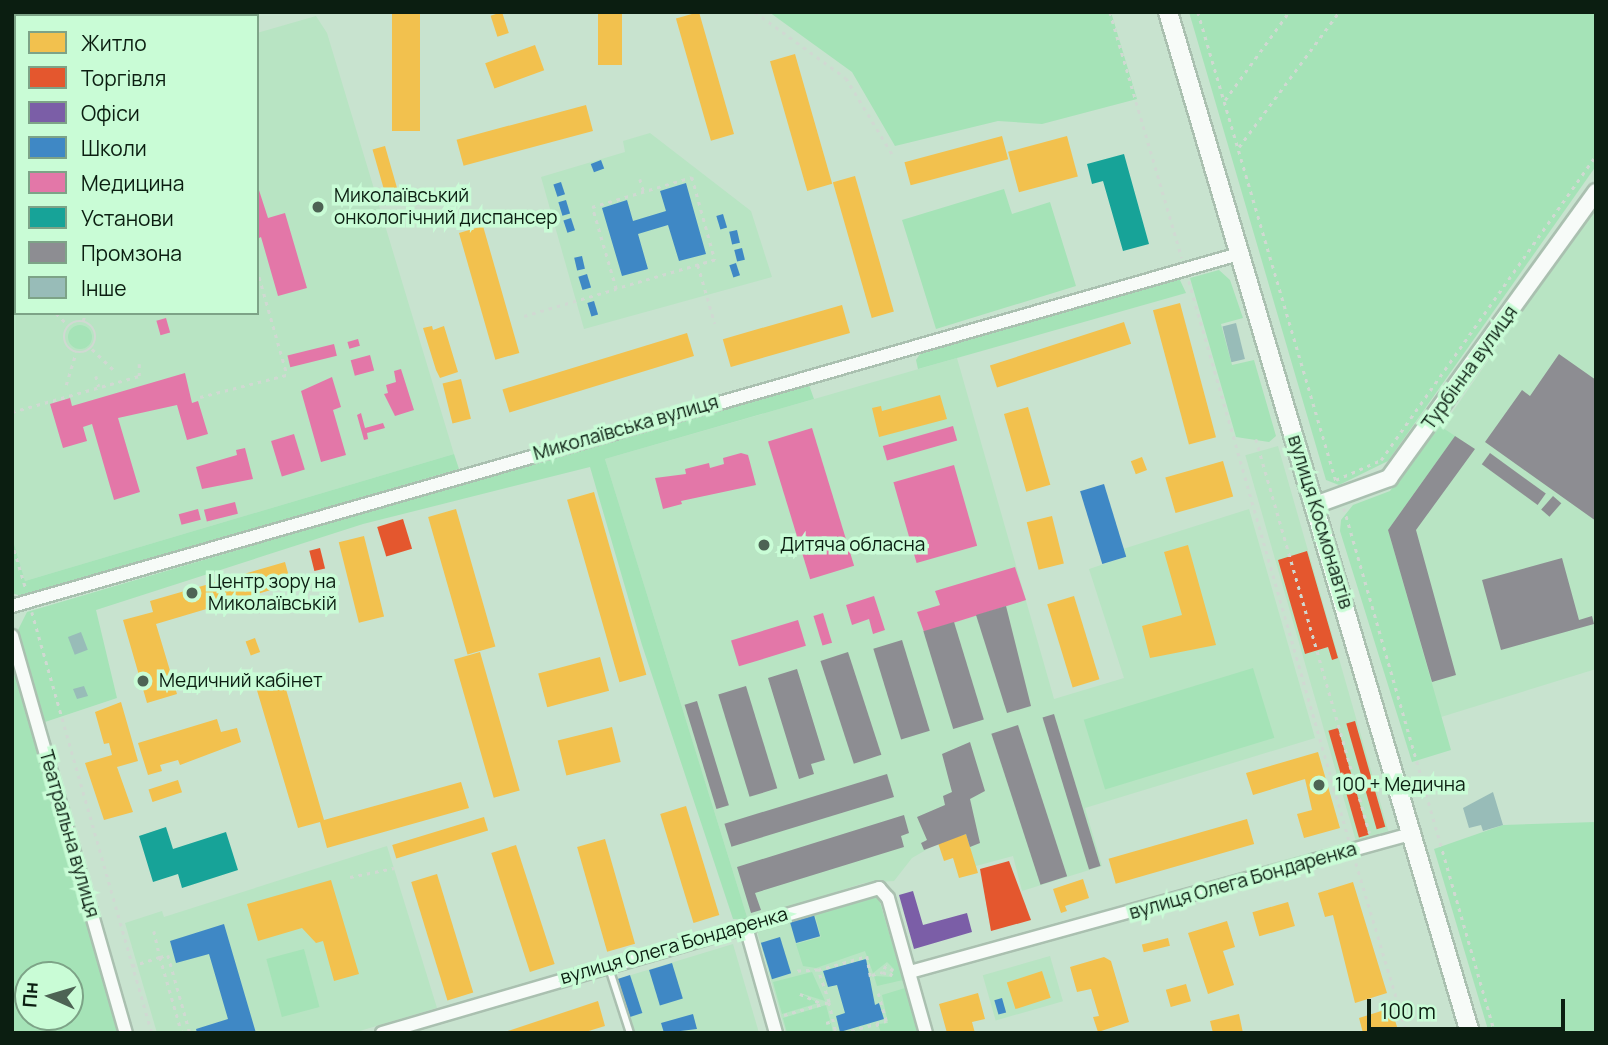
<!DOCTYPE html>
<html>
<head>
<meta charset="utf-8">
<style>
  body { margin:0 }
  #map { position:relative; width:1608px; height:1045px; overflow:hidden; background:#c8e3cf; font-family:Manrope,sans-serif }
  div>[style] { position:absolute }
  [style*='--x'] { left:calc(var(--x)*1px); top:calc(var(--y)*1px); width:calc(var(--w)*1px); rotate:calc(var(--a)*1deg) }
  .built>* { inset:0; background:#b8e4c3; transform-origin:0 0 }
  .green>* { inset:0; background:#a5e3b7; transform-origin:0 0 }
  .round { border-radius:50% }
  .homes>* { inset:0; background:#f2c14e; transform-origin:0 0 }
  .shops>* { inset:0; background:#e4572e; transform-origin:0 0 }
  .offices>* { inset:0; background:#7b5ea7 }
  .schools>* { inset:0; background:#3f88c5; transform-origin:0 0 }
  .health>* { inset:0; background:#e377a8; transform-origin:0 0 }
  .public>* { inset:0; background:#17a398 }
  .industry>* { inset:0; background:#8d8d92; transform-origin:0 0 }
  .building>* { inset:0; background:#98bcb8; transform-origin:0 0 }
  .path>* { height:2.5px; margin-top:-1.25px; transform-origin:0; background:repeating-linear-gradient(90deg,#d0d9d2 0 3.5px,transparent 0 8.5px) }
  .path>.ring { margin:-1.25px; padding:0; box-sizing:content-box; background:none; border:2.5px solid #d0d9d2; border-radius:50% }
  .roads { filter:drop-shadow(2px 0 #aac0b0) drop-shadow(-2px 0 #aac0b0) drop-shadow(0 2px #aac0b0) drop-shadow(0 -2px #aac0b0) }
  .service>* { height:6px; margin:-3px; padding:0 3px; transform-origin:3px; border-radius:3px; background:#f7fbf8 }
  .minor>* { height:12px; margin:-6px; padding:0 6px; transform-origin:6px; border-radius:6px; background:#f7fbf8 }
  .tertiary>* { height:16px; margin:-8px; padding:0 8px; transform-origin:8px; border-radius:8px; background:#f7fbf8 }
  .secondary>* { height:18px; margin:-9px; padding:0 9px; transform-origin:9px; border-radius:9px; background:#f7fbf8 }
  .dots>* { width:19px; height:19px; translate:-50% -50%; box-sizing:border-box; border:4px solid #c9fcd6; border-radius:50% }
  span { translate:-50% -50%; white-space:nowrap; text-align:center; line-height:1.15; -webkit-text-stroke:7px #c9fcd6; paint-order:stroke }
  .poi-label { font-size:19px; color:#0b1e11 }
  .left { translate:0 -50%; text-align:left }
  .street-label { font-size:19px; color:#0b1e11 }
  .frame { position:absolute; inset:0; border:14px solid #0b1e11; pointer-events:none }
  .legend { position:absolute; left:14px; top:14px; width:245px; height:301px; box-sizing:border-box; background:#c9fcd6; border:2px solid #7da387; margin:0; padding:9px 12px; list-style:none; font-size:21px; color:#0b1e11 }
  .legend li { display:flex; align-items:center; gap:14px; height:35px }
  .legend b { width:35px; border:2px solid #7da387 }
  .north { position:absolute; left:14px; top:961px; width:70px; height:70px; box-sizing:border-box; background:#c9fcd6; border:2px solid #7da387; border-radius:50%; rotate:274deg; font-size:19px; font-weight:700; line-height:28px; text-align:center; color:#0b1e11 }
  .north::after { content:''; display:block; margin:auto; width:24px; height:32px; background:#4d6354; clip-path:polygon(50% 0,100% 100%,50% 72%,0 100%) }
  .scale { position:absolute; left:1367px; top:999px; width:198px; height:32px; box-sizing:border-box; border:4px solid #0b1e11; border-top:0; padding-left:9px; font-size:21px; line-height:24px; white-space:nowrap; color:#0b1e11; -webkit-text-stroke:5px #c9fcd6; paint-order:stroke }
</style>
</head>
<body>
<div id="map">
  <div class="built">
    <div style="left:50px;top:12px;width:187px;height:4px"></div>
    <div style="clip-path:polygon(316px 16px,327px 33px,454px 454px,25px 581px,12px 537px,12px 100px,16px 99px,16px 313px,257px 313px,257px 33px)"></div>
    <div style="clip-path:polygon(650px 133px,751px 211px,772px 277px,584px 329px,541px 177px,625px 152px,623px 141px)"></div>
    <div style="clip-path:polygon(1596px 205px,1596px 669px,1441px 717px,1379px 518px)"></div>
    <div style="clip-path:polygon(957px 358px,1054px 699px,1124px 678px,1089px 569px,1125px 557px,1123px 549px,1249px 509px,1315px 738px,1085px 808px,1102px 866px,1022px 891px,1013px 856px,976px 866px,938px 843px,912px 858px,894px 881px,864px 883px,748px 920px,605px 459px)"></div>
    <div style="left:1278px;top:446px;width:401px;height:34px;rotate:74deg"></div>
    <div style="clip-path:polygon(387px 846px,437px 1008px,353px 1033px,157px 1033px,125px 923px,162px 911px,164px 917px)"></div>
    <div style="clip-path:polygon(878px 895px,919px 1033px,786px 1033px,757px 931px)"></div>
    <div style="clip-path:polygon(733px 944px,759px 1033px,635px 1033px,618px 979px)"></div>
    <div style="left:1050px;top:956px;width:47px;height:70px;rotate:74deg"></div>
  </div>
  <div class="green">
    <div style="clip-path:polygon(769px 12px,1111px 12px,1137px 99px,1042px 124px,998px 121px,895px 146px,852px 72px)"></div>
    <div style="clip-path:polygon(1189px 12px,1596px 12px,1596px 166px,1388px 461px,1339px 485px,1326px 480px)"></div>
    <div style="clip-path:polygon(1004px 189px,1012px 214px,1050px 202px,1076px 286px,936px 329px,902px 220px)"></div>
    <div style="clip-path:polygon(1219px 270px,1230px 280px,1243px 318px,1221px 324px,1232px 365px,1254px 360px,1276px 436px,1269px 442px,1236px 437px,1190px 278px)"></div>
    <div style="clip-path:polygon(1179px 278px,1186px 293px,918px 369px,916px 360px,922px 351px)"></div>
    <div class="round" style="left:68px;top:325px;width:24px;height:24px"></div>
    <div style="clip-path:polygon(803px 383px,809px 385px,814px 399px,605px 459px,748px 920px,733px 919px,642px 645px,590px 467px,363px 524px,96px 610px,117px 698px,45px 722px,18px 630px,27px 612px)"></div>
    <div style="clip-path:polygon(1437px 424px,1455px 436px,1388px 530px,1451px 750px,1412px 762px,1340px 531px,1341px 520px,1353px 505px,1390px 491px)"></div>
    <div style="clip-path:polygon(454px 454px,459px 469px,21px 596px,12px 593px,12px 537px,25px 581px)"></div>
    <div style="clip-path:polygon(evenodd,12px 666px,120px 1033px,12px 1033px,12px 666px,28px 975px,70px 975px,70px 1017px,28px 1017px,28px 975px)"></div>
    <div style="left:1253px;top:668px;width:73px;height:177px;rotate:73deg"></div>
    <div style="clip-path:polygon(1596px 822px,1596px 1033px,1489px 1033px,1434px 849px,1503px 825px)"></div>
    <div style="clip-path:polygon(878px 896px,903px 980px,877px 986px,874px 976px,891px 977px,894px 969px,887px 962px,873px 973px,865px 951px,816px 968px,803px 966px,796px 944px,821px 937px,815px 915px)"></div>
    <div style="left:304px;top:949px;width:60px;height:39px;rotate:75deg"></div>
    <div style="clip-path:polygon(812px 972px,825px 1001px,800px 993px,818px 1003px,782px 1014px,773px 982px)"></div>
    <div style="clip-path:polygon(905px 988px,918px 1033px,881px 1033px,878px 1024px,888px 1023px,882px 995px)"></div>
    <div style="clip-path:polygon(826px 1005px,830px 1020px,826px 1024px,831px 1023px,833px 1033px,787px 1033px,783px 1018px)"></div>
  </div>
  <div class="homes">
    <div style="left:392px;top:12px;width:28px;height:119px"></div>
    <div style="left:502px;top:12px;width:22px;height:12px;rotate:72deg"></div>
    <div style="left:598px;top:12px;width:24px;height:53px"></div>
    <div style="left:699px;top:12px;width:127px;height:24px;rotate:74deg"></div>
    <div style="clip-path:polygon(12px 17px,16px 22px,12px 45px)"></div>
    <div style="left:535px;top:45px;width:27px;height:53px;rotate:70deg"></div>
    <div style="left:795px;top:54px;width:135px;height:26px;rotate:74deg"></div>
    <div style="left:586px;top:105px;width:27px;height:134px;rotate:75deg"></div>
    <div style="left:1002px;top:136px;width:24px;height:101px;rotate:75deg"></div>
    <div style="left:1067px;top:136px;width:42px;height:61px;rotate:75deg"></div>
    <div style="left:385px;top:146px;width:52px;height:13px;rotate:74deg"></div>
    <div style="left:855px;top:176px;width:141px;height:23px;rotate:74deg"></div>
    <div style="left:483px;top:226px;width:132px;height:25px;rotate:74deg"></div>
    <div style="left:1180px;top:303px;width:139px;height:28px;rotate:75deg"></div>
    <div style="left:842px;top:305px;width:29px;height:124px;rotate:74deg"></div>
    <div style="left:1124px;top:322px;width:23px;height:141px;rotate:72deg"></div>
    <div style="clip-path:polygon(432px 326px,433px 330px,444px 326px,458px 372px,440px 378px,436px 370px,423px 328px)"></div>
    <div style="left:687px;top:333px;width:24px;height:193px;rotate:73deg"></div>
    <div style="left:461px;top:379px;width:41px;height:19px;rotate:76deg"></div>
    <div style="clip-path:polygon(940px 395px,947px 419px,879px 437px,872px 408px,881px 406px,882px 411px)"></div>
    <div style="left:1028px;top:407px;width:81px;height:25px;rotate:74deg"></div>
    <div style="left:1142px;top:457px;width:14px;height:12px;rotate:69deg"></div>
    <div style="left:1223px;top:461px;width:37px;height:60px;rotate:74deg"></div>
    <div style="left:594px;top:492px;width:190px;height:28px;rotate:74deg"></div>
    <div style="left:456px;top:509px;width:143px;height:29px;rotate:74deg"></div>
    <div style="left:1052px;top:516px;width:49px;height:26px;rotate:76deg"></div>
    <div style="left:364px;top:536px;width:83px;height:26px;rotate:76deg"></div>
    <div style="clip-path:polygon(1188px 545px,1216px 645px,1150px 658px,1142px 626px,1182px 615px,1164px 552px)"></div>
    <div style="clip-path:polygon(285px 562px,291px 584px,156px 624px,177px 694px,147px 703px,123px 620px,153px 612px,150px 601px)"></div>
    <div style="left:1074px;top:596px;width:87px;height:28px;rotate:73deg"></div>
    <div style="left:255px;top:638px;width:15px;height:10px;rotate:70deg"></div>
    <div style="left:480px;top:652px;width:144px;height:27px;rotate:74deg"></div>
    <div style="left:600px;top:657px;width:35px;height:64px;rotate:75deg"></div>
    <div style="clip-path:polygon(283px 679px,324px 820px,461px 782px,469px 808px,327px 848px,320px 822px,298px 828px,256px 687px)"></div>
    <div style="clip-path:polygon(121px 702px,138px 761px,117px 767px,133px 812px,104px 820px,85px 763px,112px 755px,109px 743px,104px 744px,95px 712px)"></div>
    <div style="clip-path:polygon(217px 719px,221px 732px,237px 728px,241px 742px,180px 765px,178px 760px,160px 765px,162px 771px,148px 775px,138px 743px)"></div>
    <div style="left:612px;top:727px;width:36px;height:56px;rotate:76deg"></div>
    <div style="clip-path:polygon(1318px 752px,1340px 828px,1304px 838px,1297px 814px,1312px 810px,1305px 779px,1253px 795px,1246px 773px)"></div>
    <div style="left:178px;top:780px;width:13px;height:31px;rotate:72deg"></div>
    <div style="left:686px;top:806px;width:114px;height:27px;rotate:73deg"></div>
    <div style="left:484px;top:817px;width:14px;height:96px;rotate:73deg"></div>
    <div style="left:1247px;top:819px;width:26px;height:144px;rotate:74deg"></div>
    <div style="clip-path:polygon(966px 834px,978px 873px,959px 878px,953px 858px,944px 861px,938px 843px)"></div>
    <div style="left:605px;top:839px;width:109px;height:29px;rotate:74deg"></div>
    <div style="left:516px;top:845px;width:125px;height:26px;rotate:72deg"></div>
    <div style="left:437px;top:874px;width:124px;height:27px;rotate:73deg"></div>
    <div style="clip-path:polygon(1083px 879px,1089px 898px,1065px 906px,1067px 911px,1061px 913px,1053px 889px)"></div>
    <div style="clip-path:polygon(331px 880px,359px 974px,334px 981px,323px 941px,316px 943px,302px 928px,258px 941px,247px 904px)"></div>
    <div style="clip-path:polygon(1353px 882px,1387px 993px,1355px 1003px,1333px 915px,1325px 917px,1318px 893px)"></div>
    <div style="left:1288px;top:902px;width:25px;height:37px;rotate:74deg"></div>
    <div style="clip-path:polygon(1227px 921px,1235px 947px,1223px 951px,1234px 985px,1208px 994px,1188px 933px)"></div>
    <div style="left:1168px;top:938px;width:8px;height:27px;rotate:76deg"></div>
    <div style="clip-path:polygon(1104px 957px,1111px 961px,1129px 1022px,1098px 1032px,1093px 1017px,1099px 1016px,1091px 989px,1077px 992px,1070px 967px)"></div>
    <div style="left:1042px;top:971px;width:28px;height:37px;rotate:72deg"></div>
    <div style="left:1186px;top:984px;width:18px;height:21px;rotate:74deg"></div>
    <div style="clip-path:polygon(978px 993px,985px 1019px,972px 1022px,975px 1033px,947px 1033px,939px 1004px)"></div>
    <div style="clip-path:polygon(598px 1001px,605px 1026px,582px 1033px,502px 1033px)"></div>
    <div style="clip-path:polygon(1391px 1008px,1399px 1033px,1363px 1033px,1359px 1018px)"></div>
    <div style="clip-path:polygon(1239px 1014px,1243px 1033px,1213px 1033px,1210px 1021px)"></div>
  </div>
  <div class="shops">
    <div style="left:403px;top:519px;width:31px;height:27px;rotate:73deg"></div>
    <div style="left:320px;top:548px;width:21px;height:11px;rotate:76deg"></div>
    <div style="clip-path:polygon(1307px 551px,1338px 658px,1332px 660px,1328px 647px,1305px 654px,1278px 560px)"></div>
    <div style="left:1355px;top:721px;width:110px;height:9px;rotate:74deg"></div>
    <div style="left:1338px;top:728px;width:111px;height:10px;rotate:74deg"></div>
    <div style="clip-path:polygon(1009px 861px,1031px 920px,991px 931px,980px 869px)"></div>
  </div>
  <div class="offices">
    <div style="clip-path:polygon(913px 891px,923px 925px,967px 913px,972px 932px,914px 949px,899px 895px)"></div>
  </div>
  <div class="schools">
    <div style="left:601px;top:160px;width:9px;height:11px;rotate:69deg"></div>
    <div style="left:561px;top:182px;width:13px;height:8px;rotate:72deg"></div>
    <div style="clip-path:polygon(686px 183px,706px 254px,679px 261px,668px 225px,638px 234px,648px 269px,622px 276px,602px 208px,627px 200px,633px 221px,666px 211px,660px 191px)"></div>
    <div style="left:566px;top:200px;width:14px;height:8px;rotate:73deg"></div>
    <div style="left:723px;top:214px;width:14px;height:7px;rotate:73deg"></div>
    <div style="left:571px;top:218px;width:13px;height:8px;rotate:72deg"></div>
    <div style="left:737px;top:230px;width:13px;height:8px;rotate:77deg"></div>
    <div style="left:742px;top:248px;width:12px;height:8px;rotate:76deg"></div>
    <div style="left:582px;top:256px;width:13px;height:8px;rotate:77deg"></div>
    <div style="left:736px;top:263px;width:13px;height:7px;rotate:72deg"></div>
    <div style="left:587px;top:274px;width:14px;height:9px;rotate:73deg"></div>
    <div style="left:594px;top:301px;width:14px;height:7px;rotate:73deg"></div>
    <div style="left:1104px;top:484px;width:76px;height:25px;rotate:73deg"></div>
    <div style="left:814px;top:915px;width:22px;height:25px;rotate:74deg"></div>
    <div style="clip-path:polygon(224px 924px,256px 1033px,197px 1033px,196px 1029px,228px 1019px,209px 954px,176px 963px,170px 941px)"></div>
    <div style="left:780px;top:937px;width:38px;height:20px;rotate:73deg"></div>
    <div style="clip-path:polygon(866px 959px,875px 1005px,879px 1003px,884px 1019px,840px 1032px,836px 1016px,845px 1013px,837px 985px,828px 987px,823px 971px)"></div>
    <div style="left:672px;top:963px;width:37px;height:24px;rotate:73deg"></div>
    <div style="left:630px;top:975px;width:40px;height:13px;rotate:72deg"></div>
    <div style="left:1002px;top:998px;width:15px;height:8px;rotate:74deg"></div>
    <div style="clip-path:polygon(693px 1014px,697px 1029px,664px 1033px,661px 1023px)"></div>
  </div>
  <div class="health">
    <div style="clip-path:polygon(257px 184px,268px 218px,285px 213px,307px 288px,278px 296px,261px 237px,257px 239px)"></div>
    <div style="left:166px;top:318px;width:15px;height:10px;rotate:74deg"></div>
    <div style="left:358px;top:339px;width:7px;height:11px;rotate:74deg"></div>
    <div style="left:334px;top:344px;width:12px;height:48px;rotate:76deg"></div>
    <div style="left:370px;top:355px;width:16px;height:20px;rotate:75deg"></div>
    <div style="clip-path:polygon(401px 369px,414px 410px,395px 416px,384px 394px,388px 393px,386px 385px,396px 382px,394px 371px)"></div>
    <div style="clip-path:polygon(185px 373px,192px 403px,198px 401px,208px 434px,187px 440px,177px 405px,118px 418px,140px 492px,114px 500px,92px 424px,83px 427px,87px 441px,63px 448px,50px 404px,70px 398px,72px 406px)"></div>
    <div style="clip-path:polygon(332px 377px,341px 407px,333px 410px,346px 455px,321px 462px,301px 391px)"></div>
    <div style="clip-path:polygon(361px 413px,365px 428px,383px 423px,385px 428px,367px 433px,368px 439px,364px 440px,357px 415px)"></div>
    <div style="left:953px;top:426px;width:15px;height:73px;rotate:74deg"></div>
    <div style="left:812px;top:428px;width:144px;height:46px;rotate:73deg"></div>
    <div style="left:294px;top:434px;width:37px;height:24px;rotate:73deg"></div>
    <div style="clip-path:polygon(245px 448px,253px 479px,202px 489px,196px 467px,237px 455px,236px 450px)"></div>
    <div style="clip-path:polygon(741px 453px,748px 455px,756px 485px,681px 501px,682px 504px,663px 509px,655px 478px,686px 474px,685px 469px,709px 463px,710px 468px,724px 464px,723px 458px)"></div>
    <div style="left:954px;top:465px;width:84px;height:63px;rotate:74deg"></div>
    <div style="left:235px;top:502px;width:12px;height:32px;rotate:76deg"></div>
    <div style="left:198px;top:509px;width:11px;height:20px;rotate:75deg"></div>
    <div style="clip-path:polygon(1015px 567px,1026px 600px,924px 632px,917px 612px,940px 605px,935px 591px)"></div>
    <div style="clip-path:polygon(874px 596px,885px 630px,873px 634px,869px 619px,852px 625px,846px 605px)"></div>
    <div style="left:823px;top:613px;width:31px;height:10px;rotate:73deg"></div>
    <div style="left:798px;top:620px;width:27px;height:70px;rotate:73deg"></div>
  </div>
  <div class="public">
    <div style="clip-path:polygon(1124px 154px,1149px 244px,1123px 251px,1103px 181px,1092px 184px,1087px 164px)"></div>
    <div style="clip-path:polygon(166px 827px,173px 849px,226px 832px,238px 870px,182px 888px,178px 874px,153px 882px,139px 836px)"></div>
  </div>
  <div class="industry">
    <div style="clip-path:polygon(50px 12px,87px 12px,87px 13px,51px 16px)"></div>
    <div style="clip-path:polygon(144px 12px,203px 12px,203px 13px,135px 16px)"></div>
    <div style="clip-path:polygon(1559px 354px,1596px 380px,1596px 521px,1485px 442px,1522px 390px,1530px 396px)"></div>
    <div style="clip-path:polygon(1455px 436px,1475px 449px,1416px 530px,1456px 675px,1432px 682px,1388px 530px)"></div>
    <div style="left:1490px;top:453px;width:69px;height:14px;rotate:36deg"></div>
    <div style="left:1553px;top:496px;width:11px;height:18px;rotate:41deg"></div>
    <div style="clip-path:polygon(1562px 558px,1579px 620px,1592px 616px,1594px 624px,1501px 650px,1482px 580px)"></div>
    <div style="clip-path:polygon(1006px 606px,1031px 706px,1007px 713px,976px 615px)"></div>
    <div style="left:954px;top:622px;width:102px;height:32px;rotate:73deg"></div>
    <div style="left:902px;top:640px;width:95px;height:30px;rotate:73deg"></div>
    <div style="left:848px;top:652px;width:108px;height:29px;rotate:72deg"></div>
    <div style="clip-path:polygon(797px 669px,825px 760px,811px 764px,814px 774px,799px 779px,768px 678px)"></div>
    <div style="left:746px;top:686px;width:107px;height:29px;rotate:73deg"></div>
    <div style="left:697px;top:701px;width:109px;height:13px;rotate:73deg"></div>
    <div style="left:1054px;top:714px;width:159px;height:12px;rotate:73deg"></div>
    <div style="left:1018px;top:725px;width:159px;height:28px;rotate:72deg"></div>
    <div style="clip-path:polygon(970px 742px,985px 791px,970px 799px,980px 843px,970px 847px,966px 834px,924px 850px,921px 843px,927px 840px,917px 817px,945px 805px,943px 796px,952px 792px,942px 754px)"></div>
    <div style="left:887px;top:774px;width:24px;height:170px;rotate:73deg"></div>
    <div style="clip-path:polygon(904px 815px,909px 833px,901px 836px,904px 847px,755px 893px,761px 910px,751px 913px,737px 867px)"></div>
  </div>
  <div class="building">
    <div style="left:1236px;top:323px;width:37px;height:14px;rotate:76deg"></div>
    <div style="left:81px;top:632px;width:19px;height:14px;rotate:69deg"></div>
    <div style="clip-path:polygon(84px 686px,88px 696px,77px 699px,73px 689px)"></div>
    <div style="clip-path:polygon(1493px 792px,1503px 825px,1483px 831px,1481px 825px,1469px 828px,1463px 808px)"></div>
  </div>
  <div class="path">
    <div style="--x:755;--y:12;--w:112;--a:36"></div>
    <div style="--x:846;--y:78;--w:92;--a:58.7"></div>
    <div style="--x:1110;--y:12;--w:256;--a:73.7"></div>
    <div style="--x:1198;--y:12;--w:489;--a:73.6"></div>
    <div style="--x:1225;--y:100;--w:109;--a:-54"></div>
    <div style="--x:1239;--y:147;--w:168;--a:-53.5"></div>
    <div style="--x:692;--y:177;--w:86;--a:74.5"></div>
    <div style="--x:715;--y:260;--w:103;--a:163.7"></div>
    <div style="--x:616;--y:289;--w:85;--a:-106.3"></div>
    <div style="--x:592;--y:207;--w:104;--a:-16.7"></div>
    <div style="--x:640;--y:179;--w:14;--a:73"></div>
    <div style="--x:698;--y:265;--w:61;--a:73.9"></div>
    <div style="--x:257;--y:269;--w:109;--a:74.1"></div>
    <div style="--x:1189;--y:281;--w:581;--a:74.03"></div>
    <div style="--x:12;--y:287;--w:4;--a:-14"></div>
    <div style="--x:56;--y:313;--w:17;--a:45"></div>
    <div style="--x:524;--y:316;--w:96;--a:-16.4"></div>
    <div style="--x:83;--y:321;--w:8;--a:-76"></div>
    <div class="ring" style="left:64px;top:321px;width:29.5px;height:29.5px"></div>
    <div style="--x:92;--y:349;--w:32;--a:44"></div>
    <div style="--x:96;--y:376;--w:11;--a:75"></div>
    <div style="--x:66;--y:385;--w:34;--a:-73"></div>
    <div style="--x:200;--y:397;--w:93;--a:-14.3"></div>
    <div style="--x:12;--y:412;--w:132;--a:-15.8"></div>
    <div style="--x:139;--y:376;--w:12;--a:-90"></div>
    <div style="--x:1256;--y:439;--w:410;--a:73.9"></div>
    <div style="--x:1336;--y:480;--w:49;--a:-24"></div>
    <div style="--x:1381;--y:460;--w:373;--a:-54.8"></div>
    <div style="--x:1344;--y:508;--w:546;--a:73.95"></div>
    <div style="--x:12;--y:542;--w:49;--a:73.4"></div>
    <div style="--x:32;--y:612;--w:438;--a:74.1"></div>
    <div style="--x:1356;--y:863;--w:177;--a:73.3"></div>
    <div style="--x:350;--y:877;--w:45;--a:-11.6"></div>
    <div style="--x:154;--y:931;--w:27;--a:77"></div>
    <div style="--x:160;--y:957;--w:8;--a:-14"></div>
    <div style="--x:168;--y:955;--w:81;--a:74.2"></div>
    <div style="--x:132;--y:966;--w:29;--a:-18"></div>
    <div style="--x:160;--y:957;--w:79;--a:73.9"></div>
    <div style="--x:818;--y:970;--w:51;--a:-15.9"></div>
    <div style="--x:867;--y:956;--w:23;--a:80"></div>
    <div style="--x:872;--y:975;--w:11;--a:-15"></div>
    <div style="--x:883;--y:972;--w:8;--a:30"></div>
    <div style="--x:890;--y:976;--w:6;--a:-59"></div>
    <div style="--x:893;--y:971;--w:9;--a:-144"></div>
    <div style="--x:886;--y:966;--w:7;--a:117"></div>
    <div style="--x:800;--y:994;--w:24;--a:24"></div>
    <div style="--x:829;--y:1002;--w:32;--a:77"></div>
    <div style="--x:784;--y:1015;--w:47;--a:-16.1"></div>
    <div style="--x:829;--y:1002;--w:34;--a:-109"></div>
    <div style="--x:818;--y:970;--w:22;--a:177"></div>
    <div style="--x:826;--y:1023;--w:7;--a:-16"></div>
    <div style="--x:877;--y:1023;--w:10;--a:73"></div>
    <div style="--x:843;--y:1033;--w:45;--a:-15.6"></div>
    <div style="--x:886;--y:1021;--w:29;--a:-106"></div>
  </div>
  <div class="roads">
    <div class="service">
      <div style="--x:608;--y:965;--w:71;--a:72.1"></div>
    </div>
    <div class="minor">
      <div style="--x:12;--y:606;--w:1276;--a:-16.01"></div>
      <div style="--x:12;--y:636;--w:413;--a:74"></div>
      <div style="--x:746;--y:927;--w:110;--a:74.2"></div>
      <div style="--x:910;--y:972;--w:523;--a:-15.42"></div>
      <div style="--x:382;--y:1033;--w:518;--a:-16.26"></div>
      <div style="--x:879;--y:888;--w:13;--a:48"></div>
      <div style="--x:888;--y:898;--w:140;--a:74.3"></div>
    </div>
    <div class="tertiary">
      <div style="--x:1315;--y:505;--w:79;--a:-20"></div>
      <div style="--x:1389;--y:478;--w:353;--a:-54.1"></div>
    </div>
    <div class="secondary">
      <div style="--x:1168;--y:12;--w:1065;--a:73.52"></div>
    </div>
  </div>
  <div class="dots">
    <div style="left:318px;top:207px;background:#4d6354"></div>
    <div style="left:764px;top:545px;background:#4d6354"></div>
    <div style="left:192px;top:593px;background:#4d6354"></div>
    <div style="left:143px;top:681px;background:#4d6354"></div>
    <div style="left:1319px;top:785px;background:#4d6354"></div>
  </div>
  <div class="poi-label">
    <span class="left" style="left:334px;top:207px">Миколаївський<br>онкологічний диспансер</span>
    <span class="left" style="left:780px;top:545px">Дитяча обласна</span>
    <span class="left" style="left:208px;top:593px">Центр зору на<br>Миколаївській</span>
    <span class="left" style="left:159px;top:681px">Медичний кабінет</span>
    <span class="left" style="left:1335px;top:785px">100 + Медична</span>
  </div>
  <div class="street-label">
    <span style="left:1470px;top:368px;rotate:-54deg">Турбінна вулиця</span>
    <span style="left:626px;top:428px;rotate:-16deg">Миколаївська вулиця</span>
    <span style="left:1320px;top:522px;rotate:73deg">вулиця Космонавтів</span>
    <span style="left:69px;top:834px;rotate:74deg">Театральна вулиця</span>
    <span style="left:1243px;top:881px;rotate:-16deg">вулиця Олега Бондаренка</span>
    <span style="left:674px;top:946px;rotate:-16deg">вулиця Олега Бондаренка</span>
  </div>
  <div class="frame"></div>
  <ul class="legend">
  <li><b style="height:19px;background:#f2c14e"></b>Житло</li>
  <li><b style="height:19px;background:#e4572e"></b>Торгівля</li>
  <li><b style="height:19px;background:#7b5ea7"></b>Офіси</li>
  <li><b style="height:19px;background:#3f88c5"></b>Школи</li>
  <li><b style="height:19px;background:#e377a8"></b>Медицина</li>
  <li><b style="height:19px;background:#17a398"></b>Установи</li>
  <li><b style="height:19px;background:#8d8d92"></b>Промзона</li>
  <li><b style="height:19px;background:#98bcb8"></b>Інше</li>
  </ul>
  <div class="north">Пн</div>
  <div class="scale">100 m</div>
</div>
</body>
</html>
